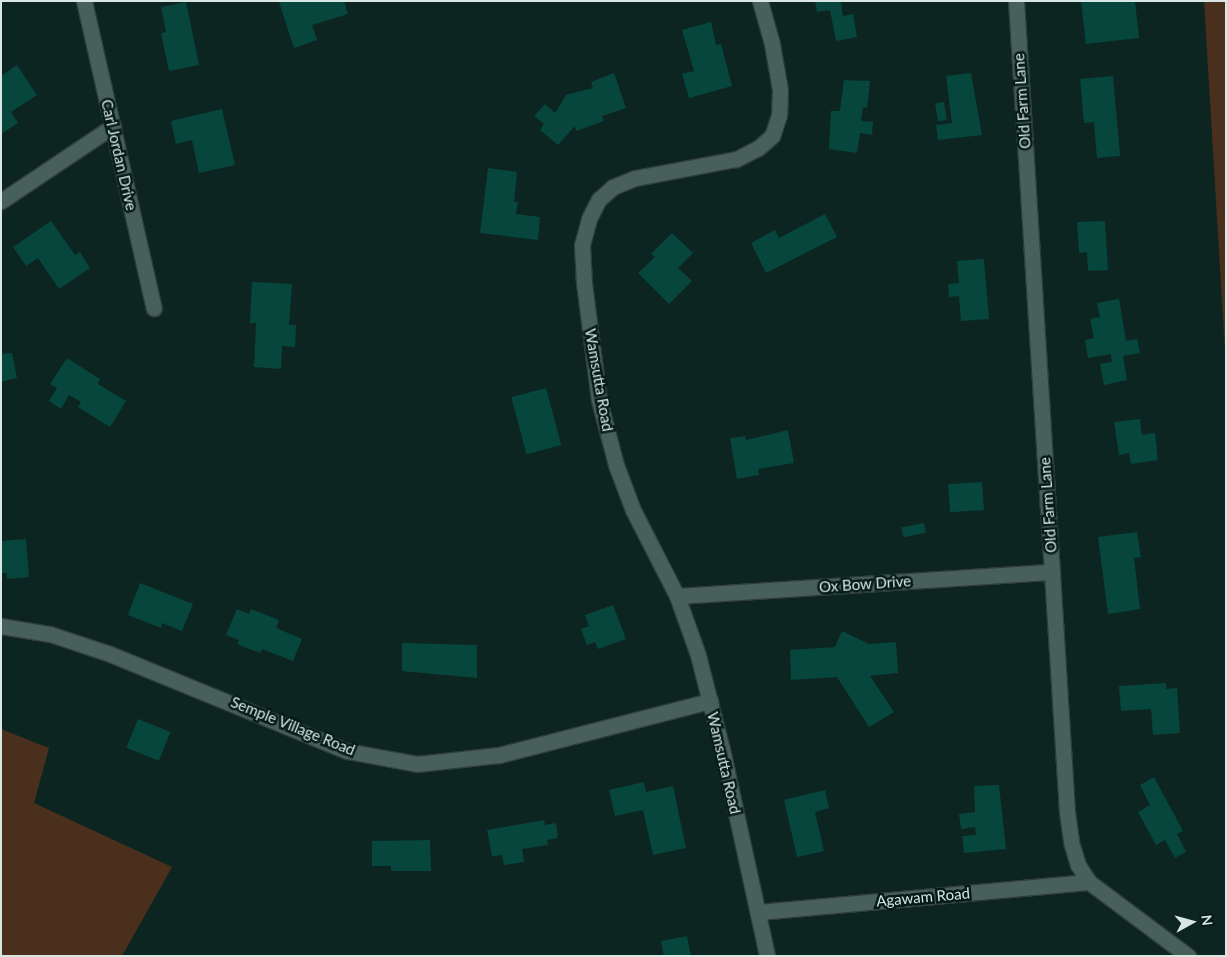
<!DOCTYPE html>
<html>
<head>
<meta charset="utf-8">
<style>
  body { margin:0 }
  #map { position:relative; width:1227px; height:957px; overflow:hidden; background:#0d2521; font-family:Lato,sans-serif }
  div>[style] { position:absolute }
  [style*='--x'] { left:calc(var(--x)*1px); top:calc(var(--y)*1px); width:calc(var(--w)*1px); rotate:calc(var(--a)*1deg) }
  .green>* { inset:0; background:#492f1c }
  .building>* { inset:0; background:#06463d; transform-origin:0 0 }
  .roads { filter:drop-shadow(1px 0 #303e3a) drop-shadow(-1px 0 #303e3a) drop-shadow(0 1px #303e3a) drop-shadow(0 -1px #303e3a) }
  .minor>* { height:15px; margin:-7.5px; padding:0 7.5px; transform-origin:7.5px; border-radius:7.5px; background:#47605a }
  span { translate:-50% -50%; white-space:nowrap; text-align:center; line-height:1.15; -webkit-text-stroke:5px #041c17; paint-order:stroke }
  .street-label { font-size:15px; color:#d8e7e3 }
  .frame { position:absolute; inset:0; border:2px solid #d8e7e3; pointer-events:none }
  .north { position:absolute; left:1167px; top:897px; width:50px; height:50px; -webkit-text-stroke:4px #041c17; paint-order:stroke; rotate:83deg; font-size:14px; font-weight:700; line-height:20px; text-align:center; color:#d8e7e3 }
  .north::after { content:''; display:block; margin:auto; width:18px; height:22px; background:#d8e7e3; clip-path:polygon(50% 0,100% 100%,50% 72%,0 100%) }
</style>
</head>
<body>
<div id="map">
  <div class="green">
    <div style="clip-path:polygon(1204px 1px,1226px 1px,1226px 368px)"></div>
    <div style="clip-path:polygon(1px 729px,49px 748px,34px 803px,172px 867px,122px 956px,1px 956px)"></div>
  </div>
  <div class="building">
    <div style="clip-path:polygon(344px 1px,348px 14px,312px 25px,317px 40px,294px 48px,279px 2px)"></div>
    <div style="clip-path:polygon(815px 1px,841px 1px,843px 16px,853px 14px,857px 37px,836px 41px,830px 10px,817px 12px)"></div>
    <div style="clip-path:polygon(1081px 1px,1135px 1px,1139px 38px,1086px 44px)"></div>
    <div style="clip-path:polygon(186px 2px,199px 65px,169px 71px,161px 33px,166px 32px,161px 7px)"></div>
    <div style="clip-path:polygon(711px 22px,716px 45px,721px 44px,732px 86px,689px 98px,682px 74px,694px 71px,682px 30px)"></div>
    <div style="clip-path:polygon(17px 65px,37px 95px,11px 112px,18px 123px,1px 134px,1px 76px)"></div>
    <div style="clip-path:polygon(614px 73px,626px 108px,602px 116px,604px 121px,576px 131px,575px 126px,558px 145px,540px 130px,544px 124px,534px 116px,545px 104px,555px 113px,566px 95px,593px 88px,591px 82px)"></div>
    <div style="clip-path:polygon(971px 73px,982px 135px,938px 140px,936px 125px,952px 123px,946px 76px)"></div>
    <div style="clip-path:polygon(1113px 76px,1120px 156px,1097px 158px,1094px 122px,1084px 123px,1080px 79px)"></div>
    <div style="clip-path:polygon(844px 80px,870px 81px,867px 108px,863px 107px,861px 121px,873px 122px,872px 135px,860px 133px,857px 153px,829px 149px,831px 111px,840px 111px)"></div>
    <div style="left:944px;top:102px;width:18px;height:9px;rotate:81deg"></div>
    <div style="clip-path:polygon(222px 109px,235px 165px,199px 173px,192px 140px,176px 144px,171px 121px)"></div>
    <div style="clip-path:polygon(488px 168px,517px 172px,514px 202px,518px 202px,516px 214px,540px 217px,538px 240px,480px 233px)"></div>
    <div style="clip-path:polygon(825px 214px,837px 237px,766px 273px,751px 243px,775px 230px,779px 238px)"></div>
    <div style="clip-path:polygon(51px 221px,75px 255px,80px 252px,90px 268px,59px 289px,38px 258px,26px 266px,13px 247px)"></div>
    <div style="clip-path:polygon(1105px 221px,1108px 270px,1088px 271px,1087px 252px,1079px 253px,1077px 222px)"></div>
    <div style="clip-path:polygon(672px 233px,693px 253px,678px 268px,692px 281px,669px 304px,638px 273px,655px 257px,651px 254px)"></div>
    <div style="clip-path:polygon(984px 259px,989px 319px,961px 321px,959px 296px,949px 297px,948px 284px,959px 283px,957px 261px)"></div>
    <div style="clip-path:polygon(252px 282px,292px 284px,289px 325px,296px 325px,295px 347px,282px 346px,281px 369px,254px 367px,256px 323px,250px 323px)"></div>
    <div style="clip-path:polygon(1119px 299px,1126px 341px,1137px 339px,1140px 353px,1123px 356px,1127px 380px,1104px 385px,1100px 364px,1112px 362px,1111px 354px,1088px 358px,1085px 340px,1094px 338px,1090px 319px,1100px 317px,1097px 303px)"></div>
    <div style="clip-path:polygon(12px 353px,17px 378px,1px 382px,1px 354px)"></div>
    <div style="clip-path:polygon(67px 358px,100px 379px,98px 384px,126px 401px,110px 427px,78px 407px,81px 402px,69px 395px,61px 409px,49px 401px,57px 388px,50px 384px)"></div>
    <div style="left:546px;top:388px;width:59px;height:36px;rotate:75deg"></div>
    <div style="clip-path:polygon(1140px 419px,1142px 435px,1155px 433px,1158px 460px,1131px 464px,1129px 453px,1119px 455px,1114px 422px)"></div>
    <div style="clip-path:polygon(788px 430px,794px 463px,758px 469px,759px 475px,737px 479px,730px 438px,745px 436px,746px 440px)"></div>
    <div style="left:982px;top:482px;width:28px;height:34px;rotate:86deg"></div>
    <div style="left:924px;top:523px;width:10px;height:23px;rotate:79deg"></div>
    <div style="clip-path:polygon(1137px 532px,1141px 557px,1134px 558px,1140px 609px,1108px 614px,1098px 537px)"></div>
    <div style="clip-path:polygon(26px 539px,29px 577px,7px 579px,7px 573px,1px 573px,1px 541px)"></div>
    <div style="clip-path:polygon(140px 583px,193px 604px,182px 631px,162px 623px,161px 628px,128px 615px)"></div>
    <div style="clip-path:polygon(613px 605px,626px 639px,598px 649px,595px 642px,587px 645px,581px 629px,589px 626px,585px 615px)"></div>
    <div style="clip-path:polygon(237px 609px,249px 614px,251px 609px,279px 620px,276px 628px,302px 639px,293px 661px,262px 649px,260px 653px,237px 644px,239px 640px,226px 635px)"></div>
    <div style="clip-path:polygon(842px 631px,869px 644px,896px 642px,898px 673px,870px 676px,894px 712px,869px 727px,837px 677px,791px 680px,790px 650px,835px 647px)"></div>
    <div style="clip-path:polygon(402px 643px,477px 645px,477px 678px,402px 671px)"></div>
    <div style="clip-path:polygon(1166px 683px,1166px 689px,1177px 688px,1180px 733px,1153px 735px,1151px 709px,1121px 711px,1119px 686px)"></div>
    <div style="left:138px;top:719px;width:35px;height:31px;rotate:22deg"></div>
    <div style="clip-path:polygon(1154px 777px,1183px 831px,1177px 834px,1186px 852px,1175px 858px,1165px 840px,1156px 845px,1138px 812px,1150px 805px,1140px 785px)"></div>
    <div style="clip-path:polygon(644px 782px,646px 792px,673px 786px,686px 848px,653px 855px,643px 810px,615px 816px,609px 790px)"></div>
    <div style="clip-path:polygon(999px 785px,1006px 849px,964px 853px,962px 836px,976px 835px,975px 827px,961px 829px,959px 814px,975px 812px,974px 786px)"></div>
    <div style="clip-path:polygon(825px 790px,829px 808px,815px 812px,824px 851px,797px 857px,784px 800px)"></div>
    <div style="clip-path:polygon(544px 820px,545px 825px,556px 823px,558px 838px,547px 840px,548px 845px,522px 849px,524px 862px,504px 865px,502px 855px,492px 856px,487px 830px)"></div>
    <div style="clip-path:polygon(430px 840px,431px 871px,391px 871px,391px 866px,372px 866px,372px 841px)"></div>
    <div style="clip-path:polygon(687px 936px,691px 956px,664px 956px,661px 941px)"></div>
  </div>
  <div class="roads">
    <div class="minor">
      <div style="--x:84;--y:1;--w:315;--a:77.2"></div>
      <div style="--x:760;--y:1;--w:45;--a:74.4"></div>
      <div style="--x:772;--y:44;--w:47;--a:80.1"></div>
      <div style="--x:780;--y:90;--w:25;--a:92"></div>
      <div style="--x:779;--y:115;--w:22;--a:108"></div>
      <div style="--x:772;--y:136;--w:18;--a:139"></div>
      <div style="--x:758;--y:148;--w:25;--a:153"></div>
      <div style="--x:736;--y:159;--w:103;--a:169.3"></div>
      <div style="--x:635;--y:178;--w:24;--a:158"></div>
      <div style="--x:613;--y:187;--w:18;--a:139"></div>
      <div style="--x:599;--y:199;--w:22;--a:117"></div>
      <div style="--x:589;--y:219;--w:27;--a:105"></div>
      <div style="--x:582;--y:245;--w:38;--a:87"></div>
      <div style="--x:584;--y:283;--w:118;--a:82.7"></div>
      <div style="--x:599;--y:400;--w:67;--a:75.3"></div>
      <div style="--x:616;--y:465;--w:48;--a:69.3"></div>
      <div style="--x:633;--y:510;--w:97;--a:62.9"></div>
      <div style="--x:677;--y:596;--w:63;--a:70.4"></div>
      <div style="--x:698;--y:655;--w:97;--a:75.7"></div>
      <div style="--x:722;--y:749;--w:212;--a:77.7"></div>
      <div style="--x:1016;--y:1;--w:813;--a:86.4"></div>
      <div style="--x:1067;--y:812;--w:30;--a:82"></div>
      <div style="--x:1071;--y:842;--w:24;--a:73"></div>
      <div style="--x:1078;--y:865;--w:20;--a:57"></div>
      <div style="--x:1089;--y:882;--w:124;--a:36.8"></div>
      <div style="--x:1;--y:201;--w:135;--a:-33.8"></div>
      <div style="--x:677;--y:596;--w:376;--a:-3.7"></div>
      <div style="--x:1;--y:626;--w:50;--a:9.3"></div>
      <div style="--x:50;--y:634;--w:63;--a:18.4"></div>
      <div style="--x:110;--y:654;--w:256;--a:22.3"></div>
      <div style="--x:347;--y:751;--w:71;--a:10.5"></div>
      <div style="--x:417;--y:764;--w:82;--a:-6.3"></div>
      <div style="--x:499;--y:755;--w:218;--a:-14.4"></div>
      <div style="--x:758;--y:912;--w:332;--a:-5.2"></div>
    </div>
  </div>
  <div class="street-label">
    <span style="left:1022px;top:101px;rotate:-94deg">Old Farm Lane</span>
    <span style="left:119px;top:155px;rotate:77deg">Carl Jordan Drive</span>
    <span style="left:599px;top:380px;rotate:80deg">Wamsutta Road</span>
    <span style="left:1048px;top:505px;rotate:-94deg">Old Farm Lane</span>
    <span style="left:865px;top:584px;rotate:-4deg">Ox Bow Drive</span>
    <span style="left:293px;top:726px;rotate:22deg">Semple Village Road</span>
    <span style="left:724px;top:763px;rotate:77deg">Wamsutta Road</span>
    <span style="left:923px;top:897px;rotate:-5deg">Agawam Road</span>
  </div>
  <div class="frame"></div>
  <div class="north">N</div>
</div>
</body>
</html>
